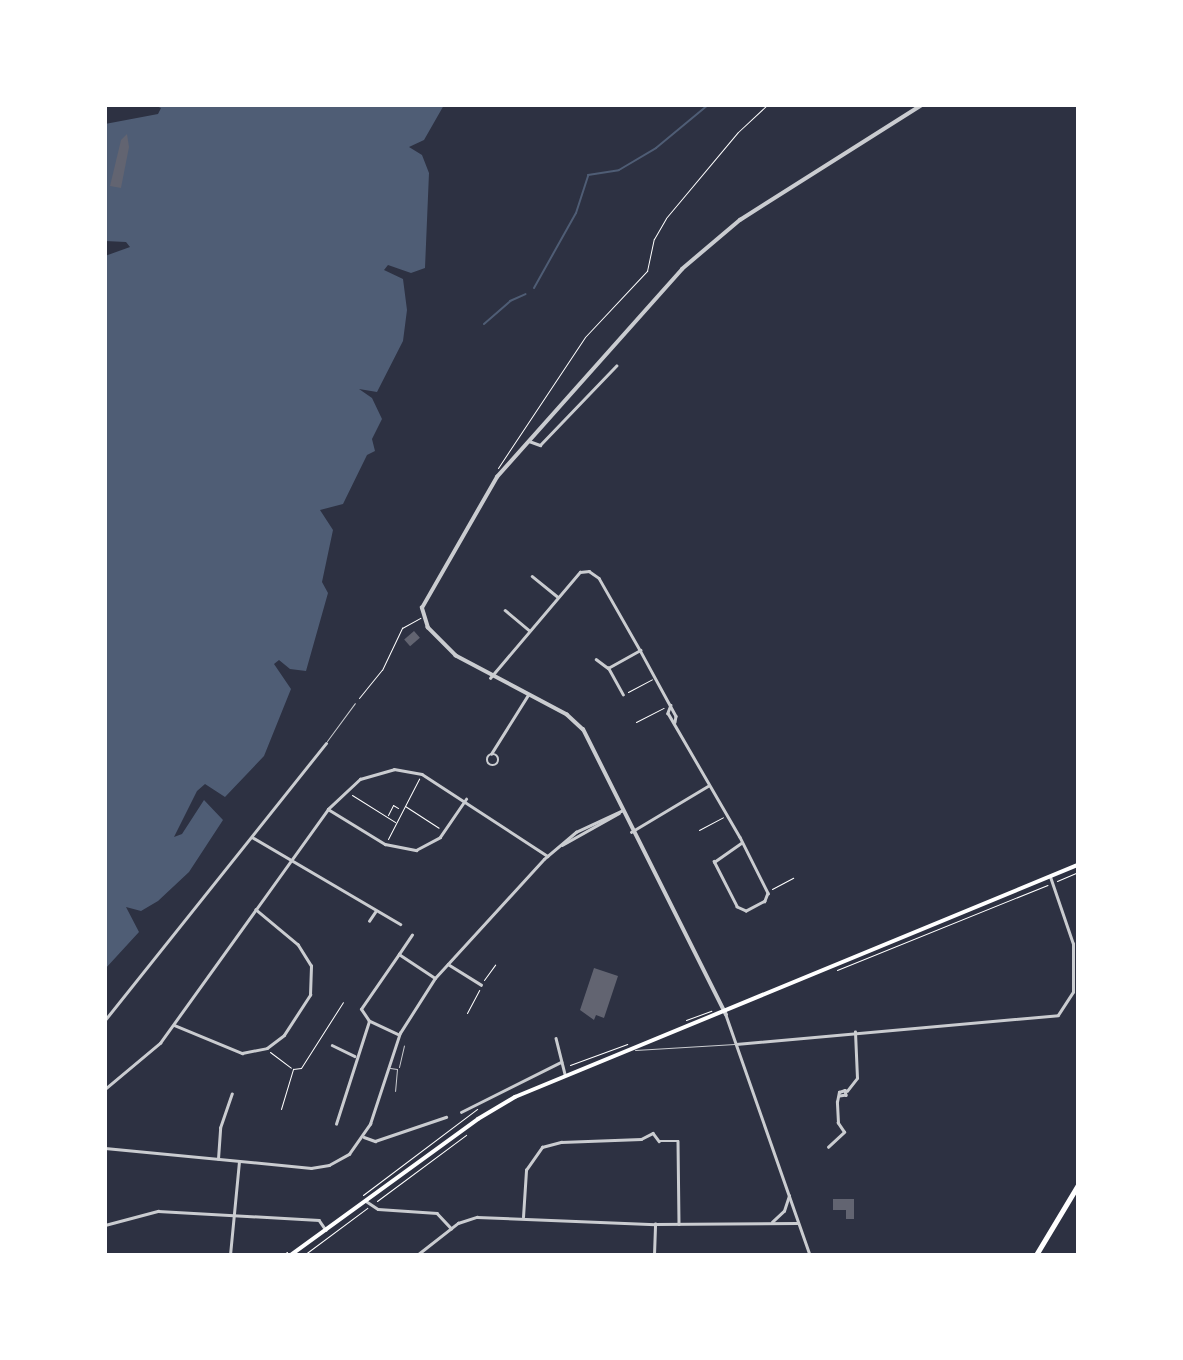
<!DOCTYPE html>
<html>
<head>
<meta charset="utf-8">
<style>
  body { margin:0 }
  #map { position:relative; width:1183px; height:1360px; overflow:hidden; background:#2d3142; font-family:"Asap Condensed",sans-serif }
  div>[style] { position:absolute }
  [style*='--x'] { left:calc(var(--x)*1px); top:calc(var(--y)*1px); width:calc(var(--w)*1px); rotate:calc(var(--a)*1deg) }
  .water>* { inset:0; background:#4f5d75 }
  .stream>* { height:2px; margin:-1px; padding:0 1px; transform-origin:1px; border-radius:1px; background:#4f5d75 }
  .building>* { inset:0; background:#626471; transform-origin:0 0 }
  .path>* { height:1px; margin:-0.5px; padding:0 0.5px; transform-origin:0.5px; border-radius:0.5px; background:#fff }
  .service>* { height:1px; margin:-0.5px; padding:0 0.5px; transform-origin:0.5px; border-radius:0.5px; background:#caccd0 }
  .minor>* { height:2.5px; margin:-1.25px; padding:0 1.25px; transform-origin:1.25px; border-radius:1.25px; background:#caccd0 }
  .minor>.ring { margin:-1.25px; padding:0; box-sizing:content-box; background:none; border:2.5px solid #caccd0; border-radius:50% }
  .tertiary>* { height:3.5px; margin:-1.75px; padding:0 1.75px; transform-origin:1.75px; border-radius:1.75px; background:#caccd0 }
  .secondary>* { height:3.5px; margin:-1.75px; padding:0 1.75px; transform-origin:1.75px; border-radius:1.75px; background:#fff }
  .primary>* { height:4.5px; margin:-2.25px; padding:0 2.25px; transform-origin:2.25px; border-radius:2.25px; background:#fff }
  span { translate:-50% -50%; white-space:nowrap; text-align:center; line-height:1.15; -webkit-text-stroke:7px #fff; paint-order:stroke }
  .frame { position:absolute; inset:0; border:107px solid #fff; pointer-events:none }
</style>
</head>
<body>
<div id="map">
  <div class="water">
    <div style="clip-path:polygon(154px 105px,444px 105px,424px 140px,409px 147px,422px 155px,429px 173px,425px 268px,411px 273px,388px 265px,384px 270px,403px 279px,407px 310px,403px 341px,377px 392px,359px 389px,372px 398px,382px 419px,372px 439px,375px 451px,367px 455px,343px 504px,320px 510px,333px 530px,322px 582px,328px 593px,306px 671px,290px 669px,279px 660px,274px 664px,291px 689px,264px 756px,225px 797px,205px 784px,197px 791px,174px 837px,182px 834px,204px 800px,223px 820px,189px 872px,158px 901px,141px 911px,126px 907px,139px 932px,105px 969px,105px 256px,130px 247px,126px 242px,105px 241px,105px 124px,158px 114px,161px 108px)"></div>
  </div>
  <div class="stream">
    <div style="--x:534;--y:288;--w:86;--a:-60.8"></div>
    <div style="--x:576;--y:213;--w:40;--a:-72"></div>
    <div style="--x:588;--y:175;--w:31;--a:-9"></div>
    <div style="--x:619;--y:170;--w:43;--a:-30.7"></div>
    <div style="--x:656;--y:148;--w:67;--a:-39.6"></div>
    <div style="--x:484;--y:324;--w:35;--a:-41"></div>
    <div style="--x:510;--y:301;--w:17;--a:-24"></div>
  </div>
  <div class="building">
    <div style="clip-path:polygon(127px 134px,129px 147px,121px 188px,110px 186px,121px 140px)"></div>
    <div style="left:414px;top:631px;width:9px;height:13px;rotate:49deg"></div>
    <div style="clip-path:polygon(594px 968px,618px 976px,604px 1018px,596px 1015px,594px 1020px,580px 1010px)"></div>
    <div style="clip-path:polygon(833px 1199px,854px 1199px,854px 1219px,846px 1219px,846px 1210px,833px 1210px)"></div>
  </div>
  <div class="path">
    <div style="--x:498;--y:468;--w:157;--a:-56.4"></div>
    <div style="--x:585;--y:337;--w:91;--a:-46.8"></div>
    <div style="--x:647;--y:271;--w:33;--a:-78"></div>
    <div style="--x:654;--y:239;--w:24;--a:-60"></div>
    <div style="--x:666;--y:218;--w:112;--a:-50.1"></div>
    <div style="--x:738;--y:132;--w:40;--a:-43"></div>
    <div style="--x:628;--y:692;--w:27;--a:-28"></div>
    <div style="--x:359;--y:698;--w:36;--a:-51"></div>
    <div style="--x:382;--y:670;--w:47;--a:-64.5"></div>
    <div style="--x:402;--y:628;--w:21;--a:-29"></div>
    <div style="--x:636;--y:722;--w:31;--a:-27"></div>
    <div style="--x:352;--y:795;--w:51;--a:32.1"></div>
    <div style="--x:405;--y:806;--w:40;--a:32.9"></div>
    <div style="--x:388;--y:815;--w:11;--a:-63"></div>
    <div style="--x:393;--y:805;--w:6;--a:31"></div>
    <div style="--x:699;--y:830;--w:27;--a:-28"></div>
    <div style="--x:388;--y:839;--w:68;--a:-62.7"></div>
    <div style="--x:1057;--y:881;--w:23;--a:-23"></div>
    <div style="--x:772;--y:889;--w:24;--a:-28"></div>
    <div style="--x:837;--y:970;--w:227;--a:-22"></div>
    <div style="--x:484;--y:980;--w:19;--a:-54"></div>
    <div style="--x:467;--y:1013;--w:26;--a:-62"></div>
    <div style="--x:686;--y:1020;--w:27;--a:-20"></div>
    <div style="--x:270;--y:1052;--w:26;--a:37"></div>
    <div style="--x:570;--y:1065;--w:61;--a:-20.2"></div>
    <div style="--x:281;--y:1109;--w:42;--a:-73.3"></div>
    <div style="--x:293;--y:1069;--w:8;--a:-7"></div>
    <div style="--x:301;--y:1068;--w:78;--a:-57.5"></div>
    <div style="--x:363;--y:1195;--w:143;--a:-37"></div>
    <div style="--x:377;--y:1201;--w:111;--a:-36.6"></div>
    <div style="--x:283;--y:1255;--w:5;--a:-37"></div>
    <div style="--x:304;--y:1255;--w:79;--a:-36.7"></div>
  </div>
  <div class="service">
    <div style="--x:327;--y:741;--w:47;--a:-53.6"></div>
    <div style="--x:635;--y:1050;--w:100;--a:-3.4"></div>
    <div style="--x:399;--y:1067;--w:22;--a:-77"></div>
    <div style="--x:390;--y:1068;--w:7;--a:8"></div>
    <div style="--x:397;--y:1069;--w:22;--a:95"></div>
  </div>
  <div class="minor">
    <div style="--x:529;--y:441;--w:12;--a:20"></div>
    <div style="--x:540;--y:445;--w:110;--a:-46.1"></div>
    <div style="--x:532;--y:576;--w:33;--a:39"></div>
    <div style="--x:505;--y:610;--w:31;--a:40"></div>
    <div style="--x:596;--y:659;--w:15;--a:37"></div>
    <div style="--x:490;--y:678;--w:139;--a:-49.7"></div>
    <div style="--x:580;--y:572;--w:9;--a:-6"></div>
    <div style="--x:589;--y:571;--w:12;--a:35"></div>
    <div style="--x:599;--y:578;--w:83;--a:60.3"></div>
    <div style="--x:640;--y:650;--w:75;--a:61.4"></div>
    <div style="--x:676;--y:716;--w:6;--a:99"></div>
    <div style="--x:623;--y:695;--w:31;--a:-119"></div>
    <div style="--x:608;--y:668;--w:37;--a:-29"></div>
    <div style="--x:671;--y:705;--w:9;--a:111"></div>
    <div style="--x:668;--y:713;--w:143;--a:59.9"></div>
    <div style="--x:740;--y:837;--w:63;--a:63.4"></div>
    <div style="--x:768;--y:893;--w:9;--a:111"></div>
    <div style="--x:765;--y:901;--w:21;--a:152"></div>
    <div style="--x:746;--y:911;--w:10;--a:-156"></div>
    <div style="--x:737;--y:907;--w:51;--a:-117.1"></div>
    <div style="--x:714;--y:862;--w:33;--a:-35"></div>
    <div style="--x:491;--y:754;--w:70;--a:-57.9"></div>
    <div class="ring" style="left:487.5px;top:754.5px;width:8.5px;height:8.5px"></div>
    <div style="--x:328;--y:809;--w:67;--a:31.6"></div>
    <div style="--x:385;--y:844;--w:32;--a:11"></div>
    <div style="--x:416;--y:850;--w:27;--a:-28"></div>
    <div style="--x:440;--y:837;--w:46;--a:-55.6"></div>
    <div style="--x:631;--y:832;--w:90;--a:-30.9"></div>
    <div style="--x:252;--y:837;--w:172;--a:30.4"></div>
    <div style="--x:562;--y:845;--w:65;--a:-29.3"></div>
    <div style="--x:369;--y:921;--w:11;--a:-56"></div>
    <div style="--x:399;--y:954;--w:23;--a:-56"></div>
    <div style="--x:448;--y:964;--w:39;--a:32"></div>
    <div style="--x:726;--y:1015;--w:254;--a:70.7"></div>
    <div style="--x:105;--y:1020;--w:354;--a:-51.4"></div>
    <div style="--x:174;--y:1025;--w:74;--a:22.4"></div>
    <div style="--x:242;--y:1053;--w:25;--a:-11"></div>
    <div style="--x:267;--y:1048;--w:21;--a:-37"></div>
    <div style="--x:284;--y:1035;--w:48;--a:-57"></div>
    <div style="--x:310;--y:995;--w:29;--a:-88"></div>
    <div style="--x:311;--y:966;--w:25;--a:-122"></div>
    <div style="--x:298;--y:945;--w:55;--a:-140.2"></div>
    <div style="--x:399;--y:1035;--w:33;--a:-155"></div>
    <div style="--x:369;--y:1021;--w:14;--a:-124"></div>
    <div style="--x:361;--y:1009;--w:67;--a:-55.4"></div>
    <div style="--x:399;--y:954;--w:43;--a:33.7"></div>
    <div style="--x:556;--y:1038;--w:37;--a:76"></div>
    <div style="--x:736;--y:1044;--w:323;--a:-5.1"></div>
    <div style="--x:1058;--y:1015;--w:27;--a:-57"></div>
    <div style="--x:1073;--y:992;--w:48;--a:-90"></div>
    <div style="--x:1073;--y:944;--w:71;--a:-108.9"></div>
    <div style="--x:332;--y:1045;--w:25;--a:26"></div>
    <div style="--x:105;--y:1089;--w:72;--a:-39.9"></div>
    <div style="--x:160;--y:1043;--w:288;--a:-54.3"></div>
    <div style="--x:328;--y:809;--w:44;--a:-43.2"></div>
    <div style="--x:360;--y:779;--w:35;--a:-16"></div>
    <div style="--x:394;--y:769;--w:28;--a:10"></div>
    <div style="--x:422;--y:774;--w:150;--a:33.1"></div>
    <div style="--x:847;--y:1091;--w:16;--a:-52"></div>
    <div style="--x:857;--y:1078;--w:46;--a:-92.5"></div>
    <div style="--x:461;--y:1112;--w:112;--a:-26.6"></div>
    <div style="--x:336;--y:1124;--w:108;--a:-72.2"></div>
    <div style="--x:364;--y:1137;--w:12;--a:20"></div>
    <div style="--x:375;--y:1141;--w:75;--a:-18.7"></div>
    <div style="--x:828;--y:1147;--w:22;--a:-43"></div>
    <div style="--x:844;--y:1132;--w:11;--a:-124"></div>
    <div style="--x:838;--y:1123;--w:21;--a:-93"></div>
    <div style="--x:837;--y:1102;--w:10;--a:-79"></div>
    <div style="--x:839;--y:1092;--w:6;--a:-18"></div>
    <div style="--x:845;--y:1090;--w:5;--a:79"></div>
    <div style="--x:846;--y:1095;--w:6;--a:171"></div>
    <div style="--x:105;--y:1148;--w:207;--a:5.5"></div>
    <div style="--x:311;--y:1168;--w:18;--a:-9"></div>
    <div style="--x:329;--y:1165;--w:23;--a:-29"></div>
    <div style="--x:349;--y:1154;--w:37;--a:-55"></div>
    <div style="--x:370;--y:1124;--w:96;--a:-71.8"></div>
    <div style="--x:400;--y:1033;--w:65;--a:-57.5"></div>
    <div style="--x:435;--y:978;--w:161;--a:-47.5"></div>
    <div style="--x:544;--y:859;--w:42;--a:-40.2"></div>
    <div style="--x:576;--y:832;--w:50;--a:-25"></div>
    <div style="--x:218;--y:1159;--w:31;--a:-86"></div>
    <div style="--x:220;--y:1128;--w:36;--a:-71"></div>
    <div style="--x:366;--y:1201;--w:14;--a:34"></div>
    <div style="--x:378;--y:1209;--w:59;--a:3.9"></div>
    <div style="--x:437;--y:1213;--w:21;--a:47"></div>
    <div style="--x:523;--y:1217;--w:47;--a:-86.3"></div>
    <div style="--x:526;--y:1170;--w:28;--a:-55"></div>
    <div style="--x:542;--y:1147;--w:20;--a:-15"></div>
    <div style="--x:561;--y:1142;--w:80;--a:-2.1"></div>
    <div style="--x:641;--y:1139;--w:13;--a:-27"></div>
    <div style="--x:653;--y:1133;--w:10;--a:53"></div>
    <div style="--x:659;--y:1141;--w:19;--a:0"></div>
    <div style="--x:678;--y:1141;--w:83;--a:89.3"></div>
    <div style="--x:772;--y:1222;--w:16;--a:-43"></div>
    <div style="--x:784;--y:1211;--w:16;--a:-72"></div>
    <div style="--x:105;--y:1225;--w:55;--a:-14.8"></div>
    <div style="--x:158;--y:1211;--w:161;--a:3.2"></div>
    <div style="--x:319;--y:1220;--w:12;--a:55"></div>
    <div style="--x:230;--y:1255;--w:93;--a:-84.5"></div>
    <div style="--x:417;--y:1255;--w:52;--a:-38"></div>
    <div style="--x:458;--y:1223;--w:20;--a:-18"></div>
    <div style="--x:477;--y:1217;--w:178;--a:2.3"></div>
    <div style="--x:655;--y:1224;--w:142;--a:-0.4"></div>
    <div style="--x:654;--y:1255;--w:31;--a:-88"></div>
  </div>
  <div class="tertiary">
    <div style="--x:726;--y:1015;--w:319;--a:-116.6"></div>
    <div style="--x:583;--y:730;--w:22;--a:-137"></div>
    <div style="--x:567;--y:715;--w:126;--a:-152"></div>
    <div style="--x:456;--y:656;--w:40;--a:-135"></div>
    <div style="--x:428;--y:628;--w:21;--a:-107"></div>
    <div style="--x:422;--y:608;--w:151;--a:-60.2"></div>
    <div style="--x:497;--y:477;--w:278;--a:-48.3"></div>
    <div style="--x:682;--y:269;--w:76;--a:-40.2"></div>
    <div style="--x:740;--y:220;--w:215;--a:-32.3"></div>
  </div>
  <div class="secondary">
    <div style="--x:291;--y:1255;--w:231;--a:-36"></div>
    <div style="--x:478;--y:1119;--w:43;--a:-30.7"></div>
    <div style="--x:515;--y:1097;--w:609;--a:-22.4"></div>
  </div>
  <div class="primary">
    <div style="--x:1036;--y:1255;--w:82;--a:-59"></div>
  </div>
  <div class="frame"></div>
</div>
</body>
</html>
